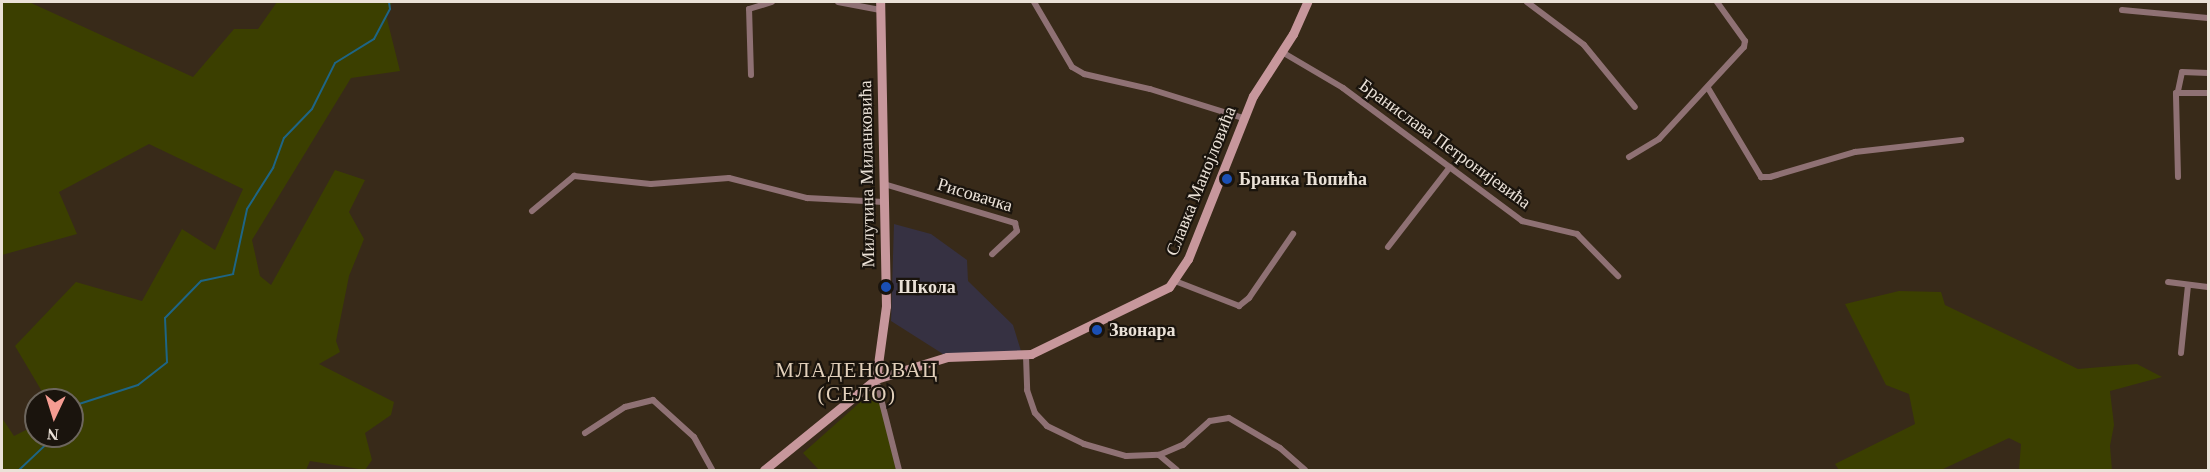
<!DOCTYPE html>
<html>
<head>
<meta charset="utf-8">
<style>
  body { margin:0 }
  #map { position:relative; width:2210px; height:472px; overflow:hidden; background:#382a19; font-family:"Times New Roman",serif }
  div>[style] { position:absolute }
  [style*='--x'] { left:calc(var(--x)*1px); top:calc(var(--y)*1px); width:calc(var(--w)*1px); rotate:calc(var(--a)*1deg) }
  .education>* { inset:0; background:#363142 }
  .green>* { inset:0; background:#3b3f00 }
  .stream>* { height:2px; margin:-1px; padding:0 1px; transform-origin:1px; border-radius:1px; background:#1e6585 }
  .street>* { height:6px; margin:-3px; padding:0 3px; transform-origin:3px; border-radius:3px; background:#8f7174 }
  .secondary>* { height:9px; margin:-4.5px; padding:0 4.5px; transform-origin:4.5px; border-radius:4.5px; background:#c7979c }
  .dots>* { width:16px; height:16px; translate:-50% -50%; box-sizing:border-box; border:3px solid #1a140d; border-radius:50% }
  span { translate:-50% -50%; white-space:nowrap; text-align:center; line-height:1.15; -webkit-text-stroke:4.5px #1a140d; paint-order:stroke }
  .street-label { font-size:18px; color:#eae1d7 }
  .poi-label { font-size:18px; color:#eae1d7; font-weight:700 }
  .left { translate:0 -50%; text-align:left }
  .quarter-label { font-size:21px; color:#e2d0bb; letter-spacing:1.5px }
  .frame { position:absolute; inset:0; border:3px solid #eae1d7; pointer-events:none }
  .north { position:absolute; left:24px; top:388px; width:60px; height:60px; box-sizing:border-box; background:#1a140d; border:2px solid #6d665e; border-radius:50%; rotate:184deg; font-size:16px; font-weight:700; line-height:24px; text-align:center; color:#eae1d7 }
  .north::after { content:''; display:block; margin:auto; width:21px; height:27px; background:#f59c92; clip-path:polygon(50% 0,100% 100%,50% 72%,0 100%) }
</style>
</head>
<body>
<div id="map">
  <div class="education">
    <div style="clip-path:polygon(894px 224px,931px 234px,967px 260px,968px 281px,1013px 325px,1021px 351px,943px 354px,891px 321px)"></div>
  </div>
  <div class="green">
    <div style="clip-path:polygon(2px 2px,29px 2px,193px 77px,234px 29px,258px 29px,277px 2px,392px 2px,386px 15px,400px 71px,351px 78px,252px 240px,260px 276px,271px 285px,335px 170px,365px 180px,349px 212px,364px 239px,349px 276px,336px 341px,340px 352px,319px 364px,394px 402px,391px 415px,365px 433px,372px 460px,365px 470px,310px 461px,306px 470px,2px 470px,2px 418px,14px 436px,36px 425px,36px 436px,72px 436px,72px 400px,47px 400px,15px 346px,76px 282px,142px 301px,182px 229px,215px 250px,243px 189px,149px 144px,59px 192px,77px 234px,2px 255px)"></div>
    <div style="clip-path:polygon(1899px 291px,1941px 292px,1945px 305px,2078px 369px,2137px 364px,2162px 377px,2110px 391px,2114px 425px,2110px 446px,2112px 470px,2019px 470px,2021px 444px,2009px 438px,1941px 470px,1839px 470px,1835px 464px,1915px 424px,1909px 394px,1886px 385px,1845px 304px)"></div>
    <div style="clip-path:polygon(876px 388px,896px 470px,819px 470px,803px 453px)"></div>
  </div>
  <div class="stream">
    <div style="--x:72;--y:414;--w:12;--a:-55"></div>
    <div style="--x:79;--y:404;--w:62;--a:-17.9"></div>
    <div style="--x:138;--y:385;--w:37;--a:-38"></div>
    <div style="--x:167;--y:362;--w:44;--a:-92.6"></div>
    <div style="--x:165;--y:318;--w:52;--a:-45.8"></div>
    <div style="--x:201;--y:281;--w:33;--a:-12"></div>
    <div style="--x:233;--y:274;--w:66;--a:-77.8"></div>
    <div style="--x:247;--y:209;--w:49;--a:-57.6"></div>
    <div style="--x:273;--y:168;--w:32;--a:-70"></div>
    <div style="--x:284;--y:138;--w:40;--a:-46"></div>
    <div style="--x:312;--y:109;--w:51;--a:-63.4"></div>
    <div style="--x:335;--y:63;--w:46;--a:-31.6"></div>
    <div style="--x:374;--y:39;--w:34;--a:-62"></div>
    <div style="--x:390;--y:9;--w:7;--a:-98"></div>
    <div style="--x:19;--y:470;--w:50;--a:-43.4"></div>
  </div>
  <div class="street">
    <div style="--x:838;--y:2;--w:43;--a:10.8"></div>
    <div style="--x:1034;--y:2;--w:75;--a:59.7"></div>
    <div style="--x:1072;--y:67;--w:14;--a:30"></div>
    <div style="--x:1084;--y:74;--w:68;--a:12.8"></div>
    <div style="--x:1150;--y:89;--w:97;--a:17.3"></div>
    <div style="--x:1527;--y:2;--w:71;--a:37"></div>
    <div style="--x:1584;--y:45;--w:80;--a:50.6"></div>
    <div style="--x:2122;--y:10;--w:86;--a:5.3"></div>
    <div style="--x:1282;--y:52;--w:71;--a:30.5"></div>
    <div style="--x:1343;--y:88;--w:223;--a:36.6"></div>
    <div style="--x:1522;--y:221;--w:57;--a:13.3"></div>
    <div style="--x:1577;--y:234;--w:59;--a:45.7"></div>
    <div style="--x:751;--y:75;--w:66;--a:-91.7"></div>
    <div style="--x:749;--y:9;--w:24;--a:-17"></div>
    <div style="--x:1708;--y:88;--w:104;--a:59.2"></div>
    <div style="--x:1761;--y:177;--w:9;--a:0"></div>
    <div style="--x:1770;--y:177;--w:89;--a:-16.4"></div>
    <div style="--x:1855;--y:152;--w:107;--a:-6.5"></div>
    <div style="--x:2178;--y:91;--w:19;--a:-78"></div>
    <div style="--x:2182;--y:72;--w:26;--a:2"></div>
    <div style="--x:1629;--y:157;--w:35;--a:-31"></div>
    <div style="--x:1659;--y:139;--w:125;--a:-47.3"></div>
    <div style="--x:1744;--y:47;--w:6;--a:-81"></div>
    <div style="--x:1745;--y:41;--w:48;--a:-125.7"></div>
    <div style="--x:2178;--y:177;--w:84;--a:-91.4"></div>
    <div style="--x:2176;--y:93;--w:32;--a:0"></div>
    <div style="--x:884;--y:184;--w:137;--a:16.6"></div>
    <div style="--x:1015;--y:223;--w:8;--a:76"></div>
    <div style="--x:1017;--y:231;--w:34;--a:137"></div>
    <div style="--x:532;--y:211;--w:55;--a:-39.8"></div>
    <div style="--x:574;--y:176;--w:77;--a:5.9"></div>
    <div style="--x:651;--y:184;--w:78;--a:-4.4"></div>
    <div style="--x:729;--y:178;--w:81;--a:14.4"></div>
    <div style="--x:807;--y:198;--w:77;--a:3"></div>
    <div style="--x:1388;--y:247;--w:101;--a:-52.2"></div>
    <div style="--x:1175;--y:281;--w:69;--a:21.3"></div>
    <div style="--x:1239;--y:306;--w:13;--a:-39"></div>
    <div style="--x:1249;--y:298;--w:78;--a:-55.5"></div>
    <div style="--x:2168;--y:282;--w:40;--a:7.1"></div>
    <div style="--x:2181;--y:353;--w:68;--a:-84.1"></div>
    <div style="--x:1026;--y:356;--w:34;--a:88"></div>
    <div style="--x:1027;--y:390;--w:24;--a:71"></div>
    <div style="--x:1035;--y:413;--w:18;--a:47"></div>
    <div style="--x:1047;--y:426;--w:41;--a:25.9"></div>
    <div style="--x:1084;--y:444;--w:44;--a:15.9"></div>
    <div style="--x:1126;--y:456;--w:33;--a:-2"></div>
    <div style="--x:1159;--y:455;--w:26;--a:-23"></div>
    <div style="--x:1183;--y:445;--w:36;--a:-42"></div>
    <div style="--x:1210;--y:421;--w:19;--a:-9"></div>
    <div style="--x:1229;--y:418;--w:59;--a:30.5"></div>
    <div style="--x:1280;--y:448;--w:33;--a:41"></div>
    <div style="--x:876;--y:379;--w:94;--a:75.8"></div>
    <div style="--x:585;--y:433;--w:48;--a:-33"></div>
    <div style="--x:625;--y:407;--w:29;--a:-14"></div>
    <div style="--x:653;--y:400;--w:55;--a:42.1"></div>
    <div style="--x:694;--y:437;--w:38;--a:61"></div>
    <div style="--x:1159;--y:455;--w:23;--a:40"></div>
  </div>
  <div class="secondary">
    <div style="--x:876;--y:379;--w:74;--a:-82.2"></div>
    <div style="--x:886;--y:306;--w:304;--a:-91.1"></div>
    <div style="--x:764;--y:470;--w:144;--a:-39.1"></div>
    <div style="--x:876;--y:379;--w:74;--a:-17.2"></div>
    <div style="--x:947;--y:357;--w:84;--a:-2"></div>
    <div style="--x:1031;--y:354;--w:153;--a:-25.9"></div>
    <div style="--x:1169;--y:287;--w:34;--a:-56"></div>
    <div style="--x:1188;--y:259;--w:175;--a:-68.3"></div>
    <div style="--x:1253;--y:96;--w:74;--a:-57.2"></div>
    <div style="--x:1293;--y:34;--w:35;--a:-66"></div>
  </div>
  <div class="dots">
    <div style="left:1227px;top:179px;background:#1a4fb4"></div>
    <div style="left:886px;top:287px;background:#1a4fb4"></div>
    <div style="left:1097px;top:330px;background:#1a4fb4"></div>
  </div>
  <div class="street-label">
    <span style="left:1445px;top:144px;rotate:36deg">Бранислава Петронијевића</span>
    <span style="left:867px;top:174px;rotate:-91deg">Милутина Миланковића</span>
    <span style="left:1201px;top:181px;rotate:-68deg">Славка Манојловића</span>
    <span style="left:975px;top:195px;rotate:17deg">Рисовачка</span>
  </div>
  <div class="poi-label">
    <span class="left" style="left:1239px;top:179px">Бранка Ћопића</span>
    <span class="left" style="left:898px;top:287px">Школа</span>
    <span class="left" style="left:1109px;top:330px">Звонара</span>
  </div>
  <div class="quarter-label">
    <span style="left:857px;top:382px">МЛАДЕНОВАЦ<br>(СЕЛО)</span>
  </div>
  <div class="frame"></div>
  <div class="north">N</div>
</div>
</body>
</html>
